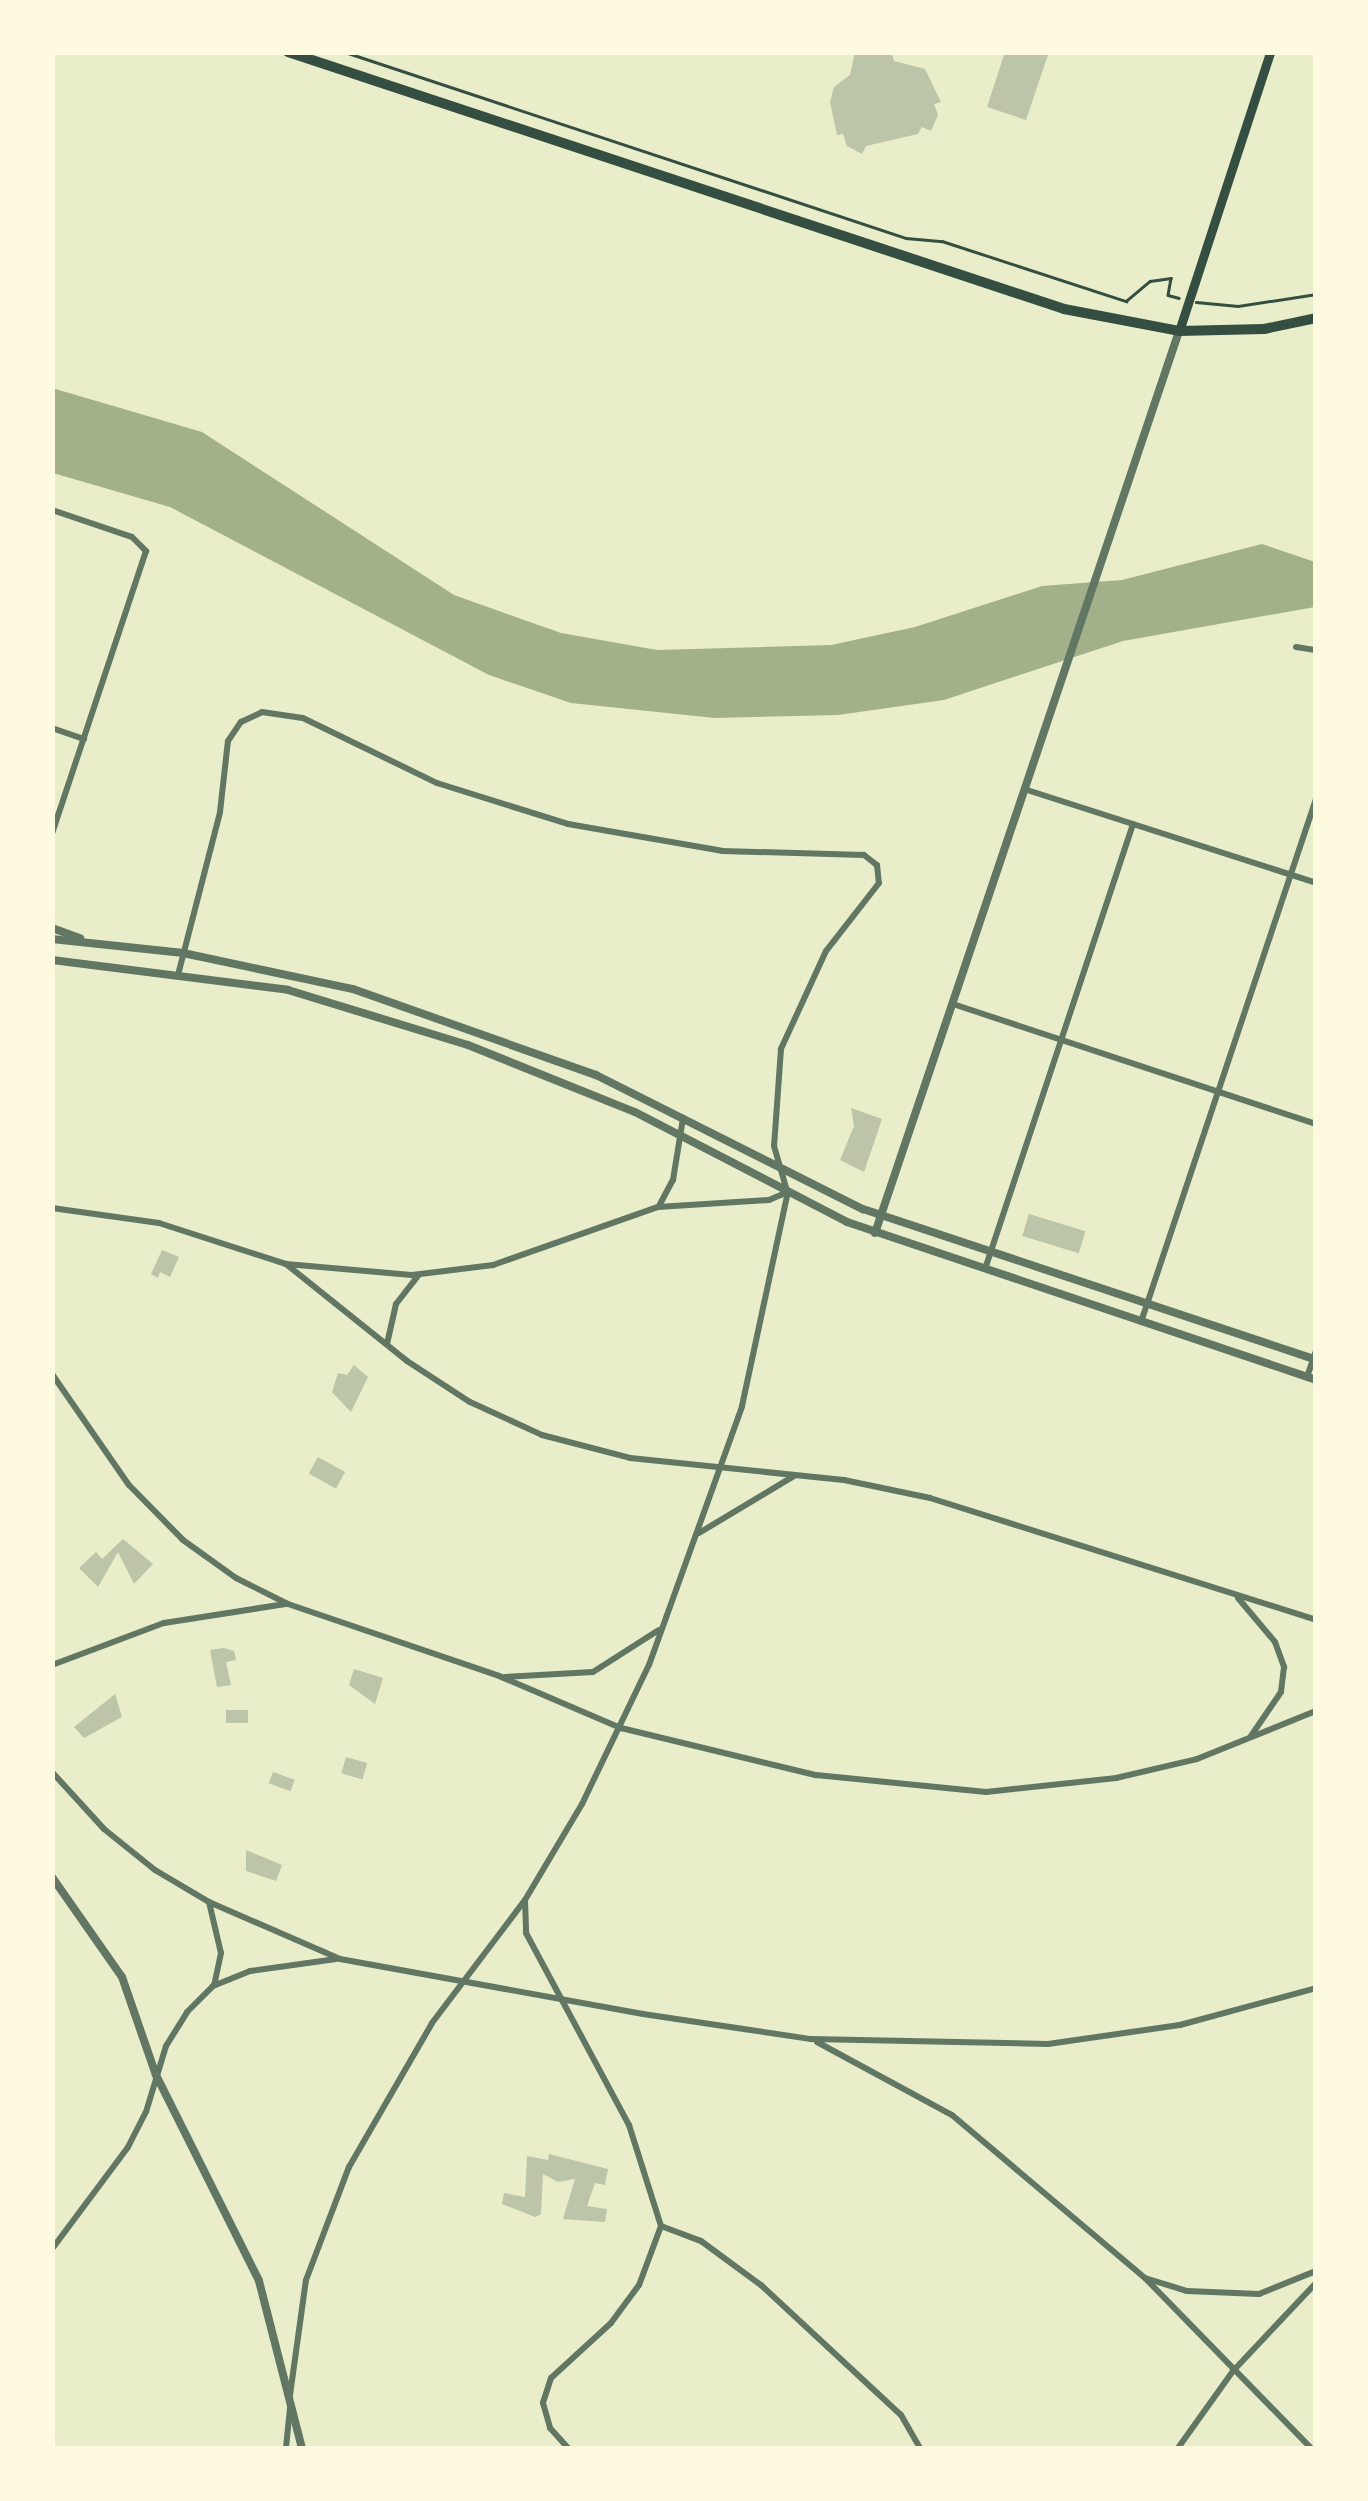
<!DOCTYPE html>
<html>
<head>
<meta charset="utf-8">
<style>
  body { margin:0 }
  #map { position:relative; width:1368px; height:2501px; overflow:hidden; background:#e9edc9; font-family:Manrope,sans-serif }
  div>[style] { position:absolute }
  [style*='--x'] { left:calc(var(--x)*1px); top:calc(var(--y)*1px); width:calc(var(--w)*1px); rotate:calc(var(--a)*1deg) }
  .water>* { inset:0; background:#a3b18a }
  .building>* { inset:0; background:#bcc5a7; transform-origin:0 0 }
  .path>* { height:2.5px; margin:-1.25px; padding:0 1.25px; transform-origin:1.25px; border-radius:1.25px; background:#344e41 }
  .minor>* { height:6px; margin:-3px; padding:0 3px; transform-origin:3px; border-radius:3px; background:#617663 }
  .tertiary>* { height:8px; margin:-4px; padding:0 4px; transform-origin:4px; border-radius:4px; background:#617663 }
  .secondary>* { height:9px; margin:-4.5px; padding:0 4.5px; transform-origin:4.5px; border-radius:4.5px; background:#344e41 }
  .primary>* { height:10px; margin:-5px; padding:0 5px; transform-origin:5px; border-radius:5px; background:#344e41 }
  span { translate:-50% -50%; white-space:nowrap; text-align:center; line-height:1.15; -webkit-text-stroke:8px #fefae0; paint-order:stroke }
  .frame { position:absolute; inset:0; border:55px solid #fefae0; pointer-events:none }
</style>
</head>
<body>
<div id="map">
  <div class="water">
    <div style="clip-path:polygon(52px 388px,202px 432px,454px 595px,561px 633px,657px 650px,831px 645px,915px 627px,1042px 586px,1122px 580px,1262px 544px,1315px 562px,1315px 607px,1123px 641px,944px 700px,838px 715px,715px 718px,571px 703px,489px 675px,170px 507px,53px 473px)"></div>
  </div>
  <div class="building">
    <div style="clip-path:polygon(855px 52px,892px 53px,894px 61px,925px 69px,941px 102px,934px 104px,938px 115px,931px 131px,922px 127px,918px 134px,866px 146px,862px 154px,847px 146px,843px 134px,837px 135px,830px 102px,834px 87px,850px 75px)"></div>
    <div style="clip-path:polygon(1005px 52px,1049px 52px,1026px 120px,987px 107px)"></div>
    <div style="clip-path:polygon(851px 1108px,882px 1119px,864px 1172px,840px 1160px,854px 1126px)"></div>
    <div style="left:1029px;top:1214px;width:59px;height:23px;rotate:17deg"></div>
    <div style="clip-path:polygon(162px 1250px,179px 1257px,170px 1277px,160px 1272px,158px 1278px,151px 1274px)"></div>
    <div style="clip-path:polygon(354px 1365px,368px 1377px,351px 1412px,332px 1392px,338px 1373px,347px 1375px)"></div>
    <div style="left:318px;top:1457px;width:31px;height:19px;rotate:29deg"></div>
    <div style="clip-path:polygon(123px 1539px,153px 1564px,134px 1584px,118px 1552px,98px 1587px,79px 1568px,96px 1552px,102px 1559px)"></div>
    <div style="clip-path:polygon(224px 1648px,234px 1651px,236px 1660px,226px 1662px,231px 1685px,217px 1687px,210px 1650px)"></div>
    <div style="clip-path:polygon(354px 1669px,383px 1678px,375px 1704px,349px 1685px)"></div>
    <div style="clip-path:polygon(115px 1694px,122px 1717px,84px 1738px,74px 1727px)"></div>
    <div style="left:226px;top:1710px;width:22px;height:13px"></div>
    <div style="left:346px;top:1757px;width:22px;height:17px;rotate:16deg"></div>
    <div style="left:273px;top:1772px;width:23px;height:12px;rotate:20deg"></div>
    <div style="clip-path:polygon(246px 1850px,282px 1865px,276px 1881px,246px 1871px)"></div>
    <div style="clip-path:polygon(549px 2154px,608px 2169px,605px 2185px,595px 2183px,587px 2206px,607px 2209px,605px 2222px,563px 2219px,575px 2179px,558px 2182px,543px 2174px,541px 2214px,535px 2217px,502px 2204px,504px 2193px,525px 2197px,527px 2156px,548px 2160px)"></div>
  </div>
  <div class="path">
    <div style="--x:345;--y:52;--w:591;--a:18.34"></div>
    <div style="--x:906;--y:238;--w:36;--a:5"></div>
    <div style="--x:942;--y:241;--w:194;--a:18.1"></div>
    <div style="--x:1126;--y:301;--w:31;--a:-40"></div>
    <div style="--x:1150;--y:281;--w:21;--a:-8"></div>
    <div style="--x:1171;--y:278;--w:17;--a:100"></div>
    <div style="--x:1168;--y:295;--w:11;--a:15"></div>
    <div style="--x:1196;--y:302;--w:42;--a:5.4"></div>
    <div style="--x:1238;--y:306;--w:79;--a:-8.7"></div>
  </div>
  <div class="minor">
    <div style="--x:52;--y:510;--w:84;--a:18.6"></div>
    <div style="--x:132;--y:537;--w:20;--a:45"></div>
    <div style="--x:146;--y:551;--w:297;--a:108.4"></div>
    <div style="--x:1296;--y:647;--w:20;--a:9"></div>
    <div style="--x:52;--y:728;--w:34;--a:19"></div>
    <div style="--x:1024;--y:789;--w:307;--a:17.8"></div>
    <div style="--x:179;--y:971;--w:164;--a:-75.5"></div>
    <div style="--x:220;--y:812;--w:71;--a:-83.6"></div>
    <div style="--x:228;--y:741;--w:23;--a:-56"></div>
    <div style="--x:241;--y:722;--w:23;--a:-25"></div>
    <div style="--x:262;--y:712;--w:41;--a:8.3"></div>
    <div style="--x:303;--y:718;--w:149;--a:25.9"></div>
    <div style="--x:437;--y:783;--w:137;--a:17.4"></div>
    <div style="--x:568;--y:824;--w:156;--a:9.9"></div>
    <div style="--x:722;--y:851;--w:142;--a:1.6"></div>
    <div style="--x:864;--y:855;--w:16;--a:38"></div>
    <div style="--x:877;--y:865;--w:18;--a:84"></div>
    <div style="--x:879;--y:883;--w:86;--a:127.9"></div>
    <div style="--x:826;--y:951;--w:108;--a:114.7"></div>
    <div style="--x:781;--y:1049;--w:97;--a:94.1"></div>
    <div style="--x:774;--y:1146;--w:47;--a:73.9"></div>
    <div style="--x:953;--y:1004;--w:382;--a:18.3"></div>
    <div style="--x:659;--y:1206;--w:30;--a:-62"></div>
    <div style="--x:673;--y:1180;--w:63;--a:-80.8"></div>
    <div style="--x:52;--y:1208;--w:108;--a:8"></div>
    <div style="--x:159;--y:1223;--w:133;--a:17.9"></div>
    <div style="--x:286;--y:1264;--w:126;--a:5"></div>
    <div style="--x:412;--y:1275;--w:82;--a:-7"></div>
    <div style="--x:493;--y:1265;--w:175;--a:-19.4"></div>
    <div style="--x:658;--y:1207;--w:111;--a:-3.6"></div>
    <div style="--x:769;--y:1200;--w:21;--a:-23"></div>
    <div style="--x:286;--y:1264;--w:155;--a:38.7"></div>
    <div style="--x:407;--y:1361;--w:75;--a:33.1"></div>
    <div style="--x:470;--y:1402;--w:79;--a:24.6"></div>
    <div style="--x:542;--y:1435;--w:91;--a:14.6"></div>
    <div style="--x:630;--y:1458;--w:215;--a:5.9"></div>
    <div style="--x:844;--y:1480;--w:88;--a:11.8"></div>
    <div style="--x:930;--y:1498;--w:405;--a:17.5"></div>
    <div style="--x:985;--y:1269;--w:469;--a:-71.6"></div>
    <div style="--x:1141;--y:1322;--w:552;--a:-71.5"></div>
    <div style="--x:387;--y:1344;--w:41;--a:-77.3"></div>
    <div style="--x:396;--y:1304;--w:36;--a:-52"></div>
    <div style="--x:52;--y:1374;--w:135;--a:55.3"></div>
    <div style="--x:129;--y:1485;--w:77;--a:45.5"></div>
    <div style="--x:183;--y:1540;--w:65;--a:35.6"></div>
    <div style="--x:236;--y:1578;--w:58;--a:26.6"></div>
    <div style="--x:288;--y:1604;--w:223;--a:18.8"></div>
    <div style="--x:499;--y:1676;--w:133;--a:23.1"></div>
    <div style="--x:621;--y:1728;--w:201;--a:13.6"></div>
    <div style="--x:816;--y:1775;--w:171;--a:5.7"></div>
    <div style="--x:986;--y:1792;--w:131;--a:-6.1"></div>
    <div style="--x:1116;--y:1778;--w:83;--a:-13.2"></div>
    <div style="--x:1197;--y:1759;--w:128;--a:-22"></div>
    <div style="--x:1307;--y:1377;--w:28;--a:-71"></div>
    <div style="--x:699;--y:1533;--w:111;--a:-31"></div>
    <div style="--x:1238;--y:1598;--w:57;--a:49.9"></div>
    <div style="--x:1275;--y:1642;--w:27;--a:70"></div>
    <div style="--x:1284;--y:1667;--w:25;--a:97"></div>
    <div style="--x:1281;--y:1692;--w:53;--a:124.3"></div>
    <div style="--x:52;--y:1665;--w:120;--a:-20.6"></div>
    <div style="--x:164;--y:1623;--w:123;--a:-8.9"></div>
    <div style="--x:505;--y:1677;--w:88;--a:-3.3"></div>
    <div style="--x:593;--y:1672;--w:78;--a:-32.5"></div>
    <div style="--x:52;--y:1772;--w:77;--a:47.6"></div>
    <div style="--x:104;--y:1829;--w:65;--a:38.8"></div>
    <div style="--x:155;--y:1870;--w:63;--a:30.7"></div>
    <div style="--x:209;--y:1902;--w:143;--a:23.5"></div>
    <div style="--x:340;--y:1959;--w:308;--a:10.3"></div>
    <div style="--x:643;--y:2014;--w:170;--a:8.5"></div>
    <div style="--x:811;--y:2039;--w:237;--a:1.2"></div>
    <div style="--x:1048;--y:2044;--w:133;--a:-8.2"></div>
    <div style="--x:1180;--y:2025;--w:141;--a:-15.2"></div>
    <div style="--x:525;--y:1900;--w:33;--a:88"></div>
    <div style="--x:526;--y:1933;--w:218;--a:61.8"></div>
    <div style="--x:629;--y:2125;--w:106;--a:72.4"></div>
    <div style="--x:661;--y:2226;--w:63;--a:110.4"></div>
    <div style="--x:639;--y:2285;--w:47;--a:126.4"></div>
    <div style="--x:611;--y:2323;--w:81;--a:137.5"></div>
    <div style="--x:551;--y:2378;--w:26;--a:108"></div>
    <div style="--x:543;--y:2403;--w:26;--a:74"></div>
    <div style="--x:550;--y:2428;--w:27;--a:48"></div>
    <div style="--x:209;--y:1902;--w:52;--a:76.8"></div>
    <div style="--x:221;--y:1953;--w:33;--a:102"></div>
    <div style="--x:817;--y:2042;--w:153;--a:28.4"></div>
    <div style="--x:952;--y:2115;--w:253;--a:40.2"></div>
    <div style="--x:1145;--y:2278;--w:44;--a:17.2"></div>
    <div style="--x:1187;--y:2291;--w:72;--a:2.4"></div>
    <div style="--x:1259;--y:2294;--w:61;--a:-22"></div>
    <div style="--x:661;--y:2226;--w:43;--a:20.6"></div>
    <div style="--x:701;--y:2241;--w:74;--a:36.3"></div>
    <div style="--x:761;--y:2285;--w:191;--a:42.9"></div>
    <div style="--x:901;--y:2415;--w:38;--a:60"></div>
    <div style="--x:52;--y:2249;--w:127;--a:-53.3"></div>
    <div style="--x:128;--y:2147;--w:39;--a:-63"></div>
    <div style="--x:146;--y:2112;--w:69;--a:-73.1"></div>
    <div style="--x:166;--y:2046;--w:40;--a:-58"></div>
    <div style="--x:187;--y:2012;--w:37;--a:-45"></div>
    <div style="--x:213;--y:1986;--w:40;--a:-22"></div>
    <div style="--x:250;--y:1971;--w:87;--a:-7.9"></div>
    <div style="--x:1146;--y:2279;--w:236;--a:45.7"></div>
    <div style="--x:290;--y:2395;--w:116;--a:-82.1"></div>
    <div style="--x:306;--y:2280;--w:121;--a:-69.2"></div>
    <div style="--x:349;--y:2167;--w:166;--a:-60"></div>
    <div style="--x:432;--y:2023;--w:154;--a:-52.9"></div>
    <div style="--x:525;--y:1900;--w:112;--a:-59.3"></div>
    <div style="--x:582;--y:1804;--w:154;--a:-64.3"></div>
    <div style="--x:649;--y:1665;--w:275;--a:-70.2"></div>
    <div style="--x:742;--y:1406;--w:219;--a:-77.9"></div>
    <div style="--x:286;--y:2448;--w:40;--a:-84.3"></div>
    <div style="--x:1178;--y:2448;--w:95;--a:-54.5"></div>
    <div style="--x:1233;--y:2371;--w:121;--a:-46.7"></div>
  </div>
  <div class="tertiary">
    <div style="--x:52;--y:928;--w:30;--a:20"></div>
    <div style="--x:52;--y:939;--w:132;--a:6.1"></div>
    <div style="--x:183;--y:953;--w:174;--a:12"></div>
    <div style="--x:353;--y:989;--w:258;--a:19.5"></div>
    <div style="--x:596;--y:1075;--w:299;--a:26.7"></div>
    <div style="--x:863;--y:1209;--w:478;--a:18.4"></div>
    <div style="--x:52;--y:960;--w:238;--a:7.2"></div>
    <div style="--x:288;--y:990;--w:188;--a:17"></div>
    <div style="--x:468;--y:1045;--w:180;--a:21.9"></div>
    <div style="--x:635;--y:1112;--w:239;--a:27.4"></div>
    <div style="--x:847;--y:1222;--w:495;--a:18.6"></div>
    <div style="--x:875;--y:1233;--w:952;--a:-71.37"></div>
    <div style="--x:52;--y:1877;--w:122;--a:55"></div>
    <div style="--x:122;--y:1977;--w:104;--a:70.9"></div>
    <div style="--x:156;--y:2075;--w:230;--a:63.4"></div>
    <div style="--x:259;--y:2281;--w:172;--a:75.6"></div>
  </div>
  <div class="secondary">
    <div style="--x:1179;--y:331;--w:293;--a:-71.9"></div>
  </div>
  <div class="primary">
    <div style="--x:288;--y:52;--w:817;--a:18.32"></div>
    <div style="--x:1064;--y:309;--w:117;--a:10.8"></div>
    <div style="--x:1179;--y:331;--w:85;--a:-1.3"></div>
    <div style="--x:1264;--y:329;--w:53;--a:-11.9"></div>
  </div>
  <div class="frame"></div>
</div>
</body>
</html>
